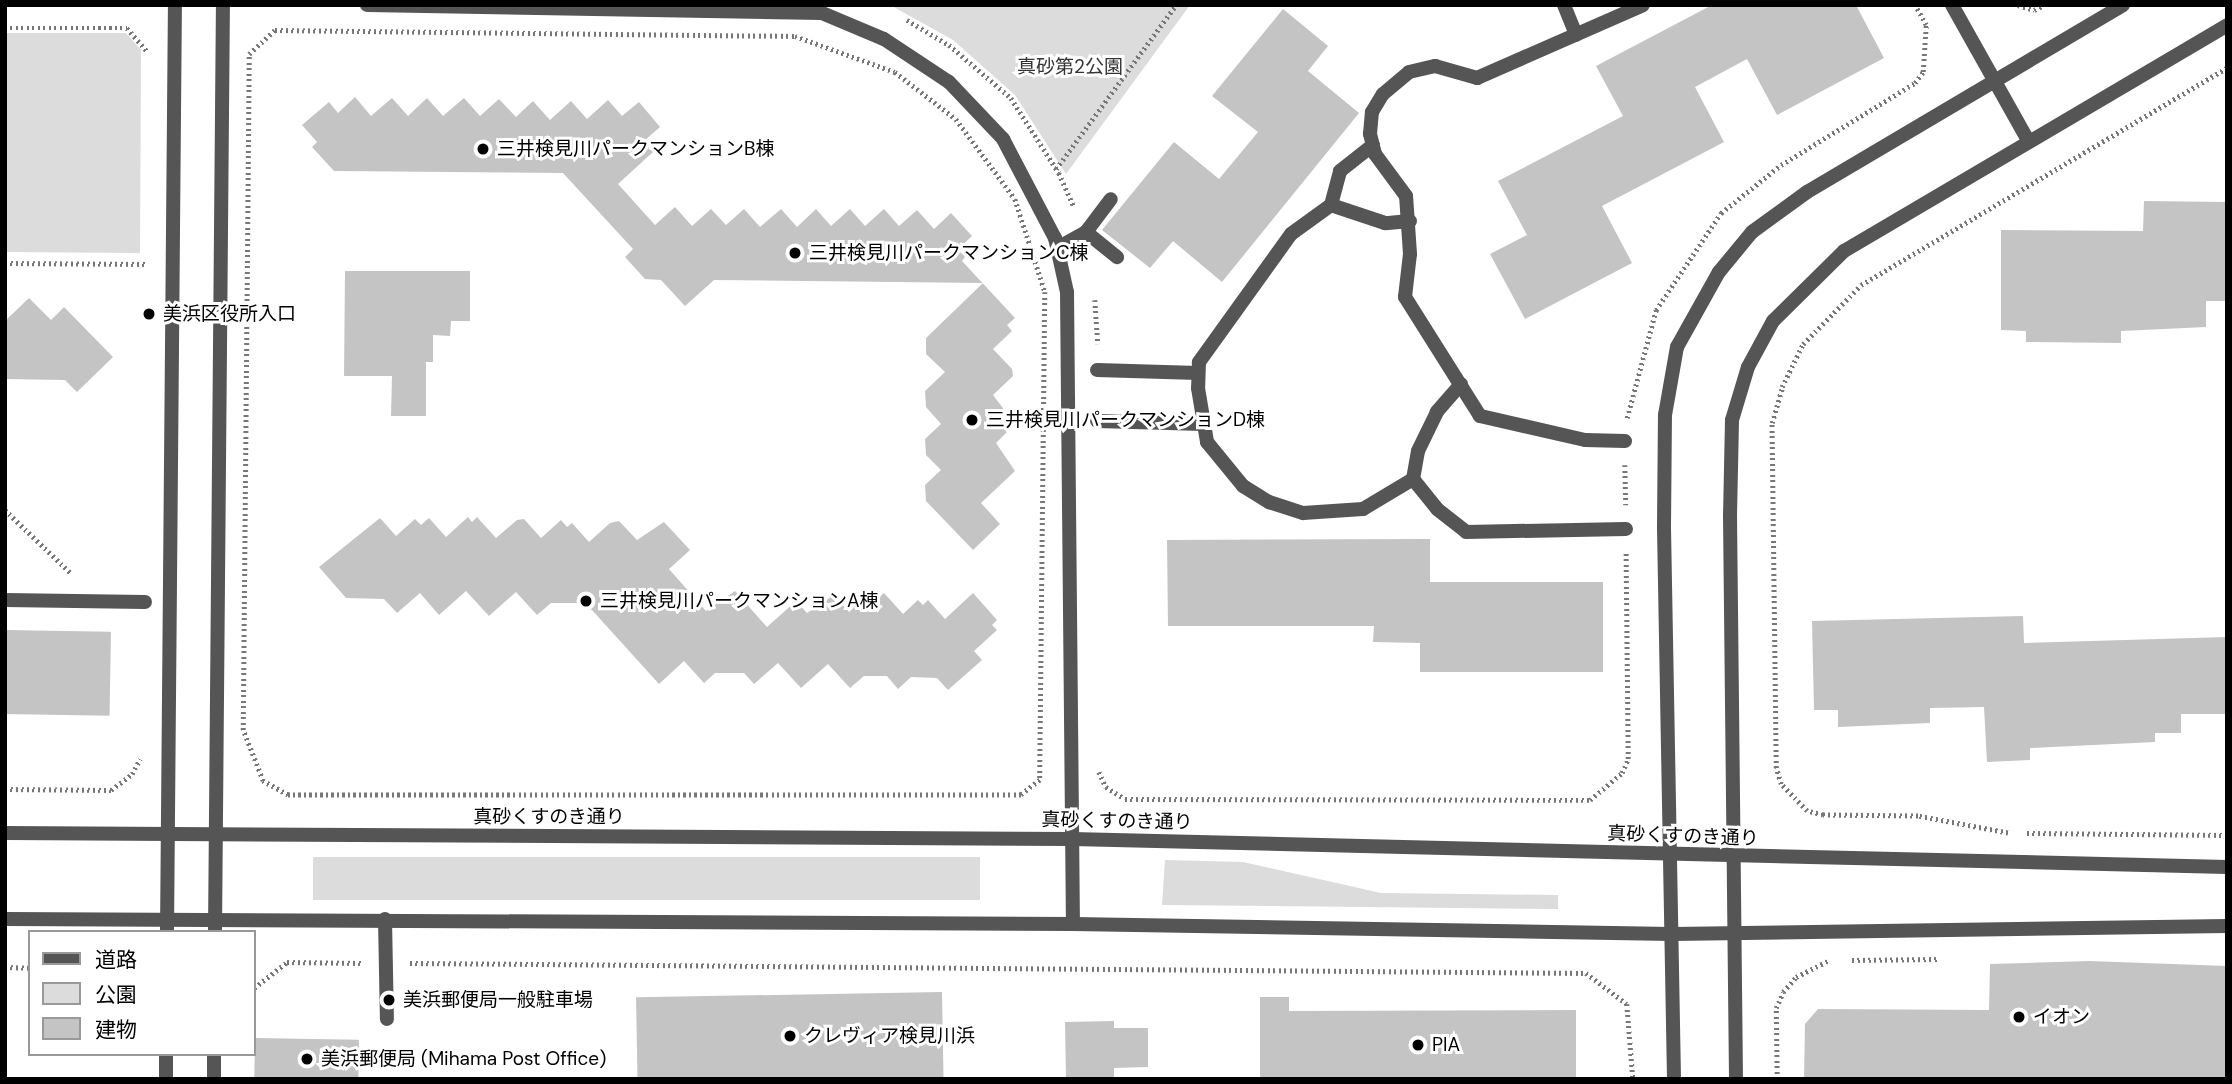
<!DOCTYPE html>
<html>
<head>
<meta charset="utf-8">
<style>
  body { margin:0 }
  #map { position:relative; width:2232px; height:1084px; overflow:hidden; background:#fff; font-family:"DM Sans","Noto Sans JP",sans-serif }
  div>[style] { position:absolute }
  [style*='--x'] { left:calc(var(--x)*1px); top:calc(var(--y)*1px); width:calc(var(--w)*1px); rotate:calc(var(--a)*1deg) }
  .green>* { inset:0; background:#dcdcdc; transform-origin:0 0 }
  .building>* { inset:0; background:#c4c4c4; transform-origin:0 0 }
  .path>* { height:4.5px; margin-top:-2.25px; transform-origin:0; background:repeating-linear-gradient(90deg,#777 0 2px,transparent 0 5.5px) }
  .service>* { height:14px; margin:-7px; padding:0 7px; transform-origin:7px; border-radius:7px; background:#555 }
  .pedestrian>* { height:14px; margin:-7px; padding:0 7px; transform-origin:7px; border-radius:7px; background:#555 }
  .tertiary>* { height:14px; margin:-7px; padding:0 7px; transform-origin:7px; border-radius:7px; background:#555 }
  .dots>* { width:19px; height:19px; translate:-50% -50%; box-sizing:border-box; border:4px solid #fff; border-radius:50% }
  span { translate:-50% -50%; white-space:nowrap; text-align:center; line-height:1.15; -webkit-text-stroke:6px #fff; paint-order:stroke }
  .park-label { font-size:19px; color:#333 }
  .poi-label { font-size:19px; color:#000 }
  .left { translate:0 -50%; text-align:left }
  .street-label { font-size:19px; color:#000 }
  .frame { position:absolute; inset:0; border:7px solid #000; pointer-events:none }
  .legend { position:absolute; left:28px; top:930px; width:228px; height:126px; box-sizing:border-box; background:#fff; border:2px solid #999; margin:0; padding:9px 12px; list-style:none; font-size:21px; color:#000 }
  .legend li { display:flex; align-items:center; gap:14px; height:35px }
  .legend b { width:35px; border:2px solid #999 }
</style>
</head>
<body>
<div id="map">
  <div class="green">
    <div style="clip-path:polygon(890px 5px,1190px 5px,1066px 174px,1015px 95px,953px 40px)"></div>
    <div style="clip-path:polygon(5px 33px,126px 33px,141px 50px,140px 253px,5px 252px)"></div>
    <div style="left:313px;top:857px;width:667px;height:43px"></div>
    <div style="clip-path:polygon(1165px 860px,1243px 862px,1381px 893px,1558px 895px,1558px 909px,1162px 905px)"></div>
  </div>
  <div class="building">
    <div style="clip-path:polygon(1712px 5px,1856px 5px,1884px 58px,1777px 115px,1747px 59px,1695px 87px,1724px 142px,1602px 206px,1632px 263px,1525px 319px,1490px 254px,1527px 235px,1498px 181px,1623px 116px,1596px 66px)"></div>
    <div style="clip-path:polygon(1283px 9px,1328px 46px,1308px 71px,1359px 113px,1222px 282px,1173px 241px,1150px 268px,1102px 230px,1174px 142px,1219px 179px,1258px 132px,1212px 96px)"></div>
    <div style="clip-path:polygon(355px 97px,371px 116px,392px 98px,408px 116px,427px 98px,443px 116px,464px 98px,480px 116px,499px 99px,516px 117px,533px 101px,550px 120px,571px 101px,587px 119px,608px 100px,622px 116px,639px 102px,660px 127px,644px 141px,653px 152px,618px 184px,655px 225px,675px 207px,692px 226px,711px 209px,726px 225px,744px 209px,760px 227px,781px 209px,797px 227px,816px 209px,831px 226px,850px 209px,865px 226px,884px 209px,899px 226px,917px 210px,934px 229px,951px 213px,972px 236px,958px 249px,965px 257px,962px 261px,1015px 318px,1007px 325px,1012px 331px,993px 349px,1012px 369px,1013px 376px,993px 395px,1015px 424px,996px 443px,1015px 471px,981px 503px,1000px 524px,973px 550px,926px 501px,925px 485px,941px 470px,926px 455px,925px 439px,941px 424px,926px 407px,925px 391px,945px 372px,926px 354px,926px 338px,983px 283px,714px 280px,685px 306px,661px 280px,645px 279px,625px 257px,633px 249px,563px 173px,334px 171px,312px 147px,317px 142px,302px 125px,329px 102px,338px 113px)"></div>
    <div style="clip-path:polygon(2144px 201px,2227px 202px,2227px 301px,2206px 301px,2206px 327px,2121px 331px,2121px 343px,2026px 342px,2026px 331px,2001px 330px,2001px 230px,2143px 231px)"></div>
    <div style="clip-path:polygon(345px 271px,470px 271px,470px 321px,451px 321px,450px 336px,433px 335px,433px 362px,426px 362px,426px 416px,391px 416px,392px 376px,344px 376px)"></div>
    <div style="clip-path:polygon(29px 298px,51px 320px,64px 307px,113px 357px,77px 392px,65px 380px,5px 379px,5px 321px)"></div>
    <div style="clip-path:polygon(468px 517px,472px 522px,477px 517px,496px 538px,517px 520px,524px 519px,541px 538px,561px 520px,567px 527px,572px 523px,589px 542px,610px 523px,619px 521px,637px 540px,664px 522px,690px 550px,669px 569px,706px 611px,735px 591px,767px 627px,796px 601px,807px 613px,834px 595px,849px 612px,871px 592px,877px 599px,884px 593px,903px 614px,918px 600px,923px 605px,928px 600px,945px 619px,973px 593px,997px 620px,992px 625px,997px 630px,974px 651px,982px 660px,948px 690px,937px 678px,911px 677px,898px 689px,887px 676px,864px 676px,850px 688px,828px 664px,801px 688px,778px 663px,754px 684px,744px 673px,715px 673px,704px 683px,684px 661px,659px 684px,592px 610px,576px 603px,551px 603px,537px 615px,516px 592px,489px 616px,466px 591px,439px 615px,420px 593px,397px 613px,384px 599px,346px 598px,319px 567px,380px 518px,396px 536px,415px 519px,421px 525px,429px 518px,446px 537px)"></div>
    <div style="clip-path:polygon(1430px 539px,1430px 582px,1603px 582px,1603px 672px,1420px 672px,1420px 643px,1373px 642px,1374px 626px,1168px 626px,1167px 540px)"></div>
    <div style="clip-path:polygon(2023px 616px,2024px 643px,2227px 637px,2227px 714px,2181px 714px,2181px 733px,2155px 733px,2155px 742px,2030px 748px,2030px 760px,1987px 762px,1984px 707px,1930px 708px,1930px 723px,1838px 727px,1838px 710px,1814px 710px,1812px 621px)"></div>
    <div style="left:5px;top:630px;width:106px;height:84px;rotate:1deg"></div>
    <div style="clip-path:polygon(2089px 961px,2227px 966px,2227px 1079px,1804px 1079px,1805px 1024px,1818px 1009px,1989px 1010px,1990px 964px)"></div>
    <div style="left:942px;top:992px;width:87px;height:306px;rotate:89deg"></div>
    <div style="clip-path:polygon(1260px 997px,1289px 997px,1289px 1011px,1576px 1010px,1576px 1079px,1260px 1079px)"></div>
    <div style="clip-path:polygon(1114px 1021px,1114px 1028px,1148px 1028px,1148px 1067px,1114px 1068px,1114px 1079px,1066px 1079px,1065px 1022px)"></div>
    <div style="left:255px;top:1038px;width:104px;height:41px;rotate:1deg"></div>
  </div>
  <div class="path">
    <div style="--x:2018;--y:5;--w:17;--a:17"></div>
    <div style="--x:2034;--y:10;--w:11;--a:-27"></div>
    <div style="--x:907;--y:20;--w:49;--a:30.8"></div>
    <div style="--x:949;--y:45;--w:82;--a:40.5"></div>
    <div style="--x:1011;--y:98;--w:89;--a:57.4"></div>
    <div style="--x:1059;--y:173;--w:37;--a:66"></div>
    <div style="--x:5;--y:28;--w:122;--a:0"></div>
    <div style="--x:127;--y:28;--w:30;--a:49"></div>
    <div style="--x:275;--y:30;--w:520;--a:0.66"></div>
    <div style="--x:795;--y:36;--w:106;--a:19.8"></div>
    <div style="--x:895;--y:72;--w:77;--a:37.6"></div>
    <div style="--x:956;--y:119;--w:99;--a:53.6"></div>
    <div style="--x:1015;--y:199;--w:98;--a:72.1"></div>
    <div style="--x:1045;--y:292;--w:488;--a:90.6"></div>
    <div style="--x:1040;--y:780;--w:24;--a:142"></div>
    <div style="--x:1021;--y:795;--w:733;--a:180"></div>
    <div style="--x:288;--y:795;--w:29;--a:-151"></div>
    <div style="--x:263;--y:781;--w:55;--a:-111.4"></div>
    <div style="--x:243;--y:730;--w:676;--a:-89.49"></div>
    <div style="--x:249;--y:54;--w:35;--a:-43"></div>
    <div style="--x:1056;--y:169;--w:203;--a:-53.8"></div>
    <div style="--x:5;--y:263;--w:142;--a:0.4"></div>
    <div style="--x:1095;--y:300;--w:44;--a:86.1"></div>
    <div style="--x:1627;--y:418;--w:112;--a:-75"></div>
    <div style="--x:1656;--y:310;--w:117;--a:-56.2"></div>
    <div style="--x:1721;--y:213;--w:77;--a:-38.7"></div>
    <div style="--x:1781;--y:165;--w:157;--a:-31.5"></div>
    <div style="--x:1915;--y:83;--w:14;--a:-54"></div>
    <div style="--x:1923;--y:72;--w:47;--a:-86.3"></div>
    <div style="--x:1926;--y:25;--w:23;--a:-119"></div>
    <div style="--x:1625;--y:465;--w:40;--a:88.6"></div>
    <div style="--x:5;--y:510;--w:93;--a:43.7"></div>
    <div style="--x:1099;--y:772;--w:17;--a:65"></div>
    <div style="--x:1106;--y:787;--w:22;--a:32"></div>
    <div style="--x:1125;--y:799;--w:465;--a:0.1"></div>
    <div style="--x:1590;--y:800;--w:42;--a:-40.2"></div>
    <div style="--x:1622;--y:773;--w:15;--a:-67"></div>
    <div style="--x:1628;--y:759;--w:207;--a:-90.6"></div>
    <div style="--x:5;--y:789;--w:106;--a:0.5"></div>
    <div style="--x:111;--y:790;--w:26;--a:-37"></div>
    <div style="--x:132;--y:774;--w:17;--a:-62"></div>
    <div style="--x:2008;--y:833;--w:92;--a:-169.3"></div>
    <div style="--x:1918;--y:816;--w:95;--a:-179.4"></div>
    <div style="--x:1823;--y:815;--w:16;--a:-166"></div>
    <div style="--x:1807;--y:811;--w:37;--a:-134"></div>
    <div style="--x:1781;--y:784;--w:17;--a:-107"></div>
    <div style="--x:1776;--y:768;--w:345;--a:-90.7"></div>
    <div style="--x:1772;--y:423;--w:37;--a:-74"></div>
    <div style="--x:1782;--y:387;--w:48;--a:-64"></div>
    <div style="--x:1803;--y:344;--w:83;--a:-45.5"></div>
    <div style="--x:1861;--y:285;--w:425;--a:-30.7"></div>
    <div style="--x:2027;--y:833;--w:200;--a:0.6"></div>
    <div style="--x:1852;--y:960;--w:86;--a:-0.7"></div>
    <div style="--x:410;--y:963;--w:1176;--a:0.49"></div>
    <div style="--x:1586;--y:973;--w:51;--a:37.1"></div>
    <div style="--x:1627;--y:1004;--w:75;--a:85.4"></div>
    <div style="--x:5;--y:967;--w:25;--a:2"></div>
    <div style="--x:254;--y:988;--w:42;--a:-38.2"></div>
    <div style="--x:287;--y:962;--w:75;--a:0.8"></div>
    <div style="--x:1777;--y:1079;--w:71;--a:-90.8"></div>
    <div style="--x:1776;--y:1008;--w:17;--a:-66"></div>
    <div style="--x:1783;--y:992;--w:20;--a:-49"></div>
    <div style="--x:1796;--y:977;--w:37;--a:-27"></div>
  </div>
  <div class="service">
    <div style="--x:1086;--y:232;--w:40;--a:39"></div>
    <div style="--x:1057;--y:248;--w:33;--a:-29"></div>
    <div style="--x:1086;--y:232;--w:41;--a:-52.9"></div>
    <div style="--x:385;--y:919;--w:100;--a:88.9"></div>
  </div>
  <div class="pedestrian">
    <div style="--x:1564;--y:5;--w:32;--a:68"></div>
    <div style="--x:1331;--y:205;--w:35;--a:-75"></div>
    <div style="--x:1340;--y:171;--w:42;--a:-38.2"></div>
    <div style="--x:1410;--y:221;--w:25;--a:175"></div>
    <div style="--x:1385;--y:223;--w:57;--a:-161.6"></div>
    <div style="--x:1331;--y:205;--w:49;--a:144.1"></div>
    <div style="--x:1291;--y:234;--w:158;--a:125.7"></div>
    <div style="--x:1199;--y:362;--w:26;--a:92"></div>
    <div style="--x:1198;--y:388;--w:55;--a:80.5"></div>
    <div style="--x:1207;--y:442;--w:57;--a:50.7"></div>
    <div style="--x:1243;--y:486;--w:31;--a:32"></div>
    <div style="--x:1269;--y:502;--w:36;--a:18"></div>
    <div style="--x:1303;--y:513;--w:60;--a:-3.8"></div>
    <div style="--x:1363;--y:509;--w:58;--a:-31"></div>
    <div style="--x:1097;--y:370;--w:101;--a:1.7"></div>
    <div style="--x:1461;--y:384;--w:37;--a:131"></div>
    <div style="--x:1437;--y:412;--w:43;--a:116"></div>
    <div style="--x:1418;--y:451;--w:28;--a:100"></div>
    <div style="--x:1413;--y:479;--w:38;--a:51"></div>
    <div style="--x:1437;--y:509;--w:37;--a:38"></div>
    <div style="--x:1466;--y:532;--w:160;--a:-1.1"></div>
    <div style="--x:1097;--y:421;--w:106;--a:1.6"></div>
    <div style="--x:1625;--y:441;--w:40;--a:-178.6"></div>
    <div style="--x:1585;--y:440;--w:108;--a:-167.1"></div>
    <div style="--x:1480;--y:416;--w:141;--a:-122.2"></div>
    <div style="--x:1405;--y:297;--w:43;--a:-83.4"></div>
    <div style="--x:1410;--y:254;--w:58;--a:-93.9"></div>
    <div style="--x:1406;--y:196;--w:52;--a:-126.4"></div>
    <div style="--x:1375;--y:154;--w:21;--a:-104"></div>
    <div style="--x:1370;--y:134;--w:22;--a:-85"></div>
    <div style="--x:1372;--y:112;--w:21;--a:-59"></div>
    <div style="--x:1383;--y:94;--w:34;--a:-40"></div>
    <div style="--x:1409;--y:72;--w:27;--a:-13"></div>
    <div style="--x:1435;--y:66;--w:44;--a:15.9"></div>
    <div style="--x:1477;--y:78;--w:181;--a:-23.7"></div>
    <div style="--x:5;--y:600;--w:140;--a:0.8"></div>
  </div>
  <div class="tertiary">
    <div style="--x:367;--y:5;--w:455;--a:1"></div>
    <div style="--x:822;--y:13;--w:67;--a:22.8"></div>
    <div style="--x:884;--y:39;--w:78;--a:33.5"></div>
    <div style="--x:949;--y:82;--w:79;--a:46.5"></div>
    <div style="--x:1003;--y:139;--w:112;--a:62.3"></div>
    <div style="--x:1055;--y:238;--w:55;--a:77.5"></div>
    <div style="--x:1067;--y:292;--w:632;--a:89.46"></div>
    <div style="--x:1952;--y:5;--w:157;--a:60.7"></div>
    <div style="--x:5;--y:833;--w:1067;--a:0.32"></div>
    <div style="--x:1072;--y:839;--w:1155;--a:1.39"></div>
    <div style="--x:5;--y:919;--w:1068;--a:0.27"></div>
    <div style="--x:1073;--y:924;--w:599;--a:0.96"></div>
    <div style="--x:1672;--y:934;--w:555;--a:-0.83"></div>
    <div style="--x:167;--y:932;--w:927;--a:-89.51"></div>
    <div style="--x:215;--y:932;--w:927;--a:-89.51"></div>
    <div style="--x:166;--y:1079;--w:25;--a:-90"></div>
    <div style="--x:214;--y:1079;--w:25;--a:-90"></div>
    <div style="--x:1674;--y:1079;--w:553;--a:-91.04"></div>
    <div style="--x:1664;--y:526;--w:111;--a:-89.5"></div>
    <div style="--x:1665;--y:415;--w:69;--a:-80"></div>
    <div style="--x:1677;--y:347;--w:86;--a:-60.8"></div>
    <div style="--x:1719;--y:272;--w:52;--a:-50.5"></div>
    <div style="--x:1752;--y:232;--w:68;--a:-36"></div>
    <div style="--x:1807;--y:192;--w:367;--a:-30.6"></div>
    <div style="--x:1736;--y:1079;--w:563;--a:-90.61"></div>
    <div style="--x:1730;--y:516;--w:96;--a:-88.8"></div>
    <div style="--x:1732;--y:420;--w:55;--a:-73.2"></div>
    <div style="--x:1748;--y:367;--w:52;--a:-61.5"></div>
    <div style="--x:1773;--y:321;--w:100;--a:-44.6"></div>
    <div style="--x:1844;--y:251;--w:445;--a:-30.5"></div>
  </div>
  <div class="dots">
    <div style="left:483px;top:149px;background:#000"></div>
    <div style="left:795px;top:253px;background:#000"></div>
    <div style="left:149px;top:314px;background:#000"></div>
    <div style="left:972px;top:420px;background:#000"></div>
    <div style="left:586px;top:601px;background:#000"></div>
    <div style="left:389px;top:1000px;background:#000"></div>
    <div style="left:2019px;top:1017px;background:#000"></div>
    <div style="left:790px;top:1036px;background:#000"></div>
    <div style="left:1418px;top:1045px;background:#000"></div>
    <div style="left:307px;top:1059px;background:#000"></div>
  </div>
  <div class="park-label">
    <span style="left:1070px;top:67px">真砂第2公園</span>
  </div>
  <div class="poi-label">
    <span class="left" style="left:497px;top:149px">三井検見川パークマンションB棟</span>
    <span class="left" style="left:809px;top:253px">三井検見川パークマンションC棟</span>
    <span class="left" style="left:163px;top:314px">美浜区役所入口</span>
    <span class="left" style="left:986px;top:420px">三井検見川パークマンションD棟</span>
    <span class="left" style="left:600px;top:601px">三井検見川パークマンションA棟</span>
    <span class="left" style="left:403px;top:1000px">美浜郵便局一般駐車場</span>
    <span class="left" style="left:2033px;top:1017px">イオン</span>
    <span class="left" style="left:804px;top:1036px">クレヴィア検見川浜</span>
    <span class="left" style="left:1432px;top:1045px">PIA</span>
    <span class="left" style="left:321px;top:1059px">美浜郵便局 (Mihama Post Office)</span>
  </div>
  <div class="street-label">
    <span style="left:549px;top:817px">真砂くすのき通り</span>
    <span style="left:1117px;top:821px;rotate:1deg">真砂くすのき通り</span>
    <span style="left:1683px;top:836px;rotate:2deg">真砂くすのき通り</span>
  </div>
  <div class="frame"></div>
  <ul class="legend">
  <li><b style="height:9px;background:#555"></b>道路</li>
  <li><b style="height:19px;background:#dcdcdc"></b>公園</li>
  <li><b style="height:19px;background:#c4c4c4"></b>建物</li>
  </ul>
</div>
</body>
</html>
